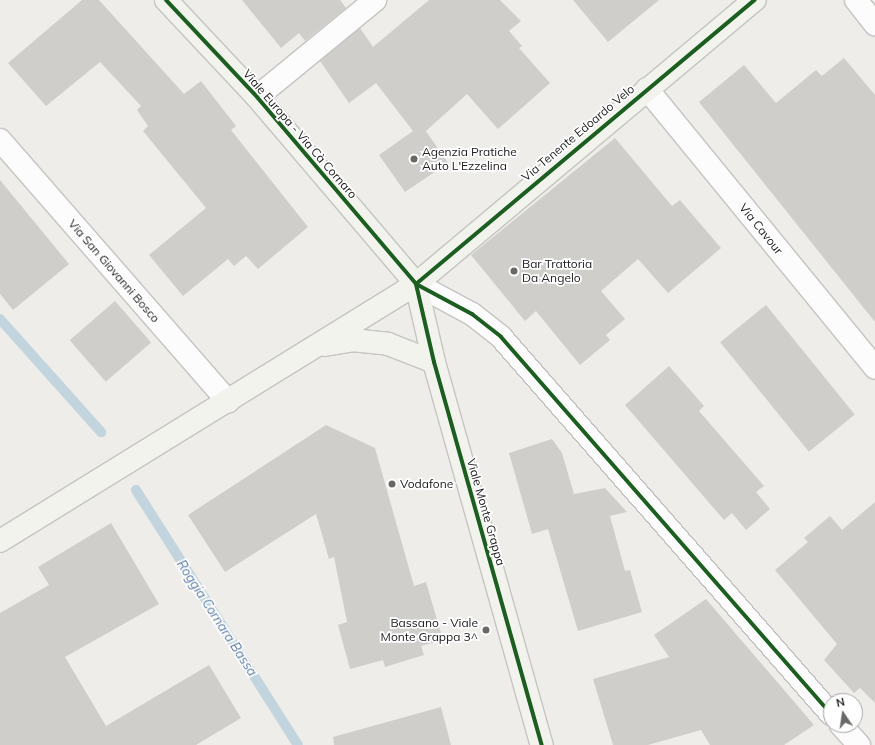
<!DOCTYPE html>
<html>
<head>
<meta charset="utf-8">
<style>
  body { margin:0 }
  #map { position:relative; width:875px; height:745px; overflow:hidden; background:#efedea; font-family:Mulish,sans-serif }
  div>[style] { position:absolute }
  [style*='--x'] { left:calc(var(--x)*1px); top:calc(var(--y)*1px); width:calc(var(--w)*1px); rotate:calc(var(--a)*1deg) }
  .stream>* { height:10px; margin:-5px; padding:0 5px; transform-origin:5px; border-radius:5px; background:#c2d5de }
  .building>* { inset:0; background:#cfcecb; transform-origin:0 0 }
  .roads { filter:drop-shadow(1px 0 #c5c4c2) drop-shadow(-1px 0 #c5c4c2) drop-shadow(0 1px #c5c4c2) drop-shadow(0 -1px #c5c4c2) }
  .street>* { height:22px; margin:-11px; padding:0 11px; transform-origin:11px; border-radius:11px; background:#fdfcfc }
  .secondary>* { height:22px; margin:-11px; padding:0 11px; transform-origin:11px; border-radius:11px; background:#f2f3ed }
  .cycleway>* { height:4px; margin:-2px; padding:0 2px; transform-origin:2px; border-radius:2px; background:#1b5e20 }
  .dots>* { width:11px; height:11px; translate:-50% -50%; box-sizing:border-box; border:2px solid #fff; border-radius:50% }
  span { translate:-50% -50%; white-space:nowrap; text-align:center; line-height:1.15; -webkit-text-stroke:3.5px #fff; paint-order:stroke }
  .street-label { font-size:12px; color:#212121 }
  .poi-label { font-size:12px; color:#212121 }
  .left { translate:0 -50%; text-align:left }
  .right { translate:-100% -50%; text-align:right }
  .water-label { font-size:13px; color:#5777a7; font-style:italic }
  .north { position:absolute; left:823px; top:693px; width:40px; height:40px; box-sizing:border-box; background:#fff; border:1px solid #a6a6a6; border-radius:50%; rotate:347deg; font-size:11px; font-weight:700; line-height:16px; text-align:center; color:#212121 }
  .north::after { content:''; display:block; margin:auto; width:14px; height:18px; background:#696867; clip-path:polygon(50% 0,100% 100%,50% 72%,0 100%) }
</style>
</head>
<body>
<div id="map">
  <div class="stream">
    <div style="--x:0;--y:319;--w:152;--a:48.2"></div>
    <div style="--x:136;--y:490;--w:302;--a:57.6"></div>
  </div>
  <div class="building">
    <div style="clip-path:polygon(82px 0,99px 0,184px 94px,201px 81px,236px 126px,231px 130px,308px 227px,258px 269px,246px 256px,234px 266px,228px 259px,183px 296px,149px 255px,206px 208px,143px 131px,148px 126px,137px 110px,141px 106px,100px 62px,46px 106px,8px 63px)"></div>
    <div style="clip-path:polygon(242px 0,340px 0,346px 8px,305px 41px,299px 33px,281px 48px)"></div>
    <div style="clip-path:polygon(429px 0,500px 0,521px 21px,509px 31px,522px 46px,519px 48px,550px 83px,498px 129px,467px 94px,426px 131px,448px 163px,405px 192px,379px 155px,413px 131px,376px 83px,349px 103px,320px 61px,360px 28px,373px 47px)"></div>
    <div style="clip-path:polygon(573px 0,659px 0,608px 42px)"></div>
    <div style="clip-path:polygon(844px 58px,875px 95px,875px 322px,699px 102px,744px 65px,776px 103px,816px 70px,822px 76px)"></div>
    <div style="clip-path:polygon(615px 138px,672px 206px,680px 200px,721px 248px,668px 293px,638px 259px,601px 291px,625px 319px,606px 335px,610px 340px,580px 365px,536px 311px,525px 321px,471px 255px)"></div>
    <div style="clip-path:polygon(0 180px,69px 264px,13px 310px,0 294px)"></div>
    <div style="left:115px;top:301px;width:55px;height:60px;rotate:49deg"></div>
    <div style="left:766px;top:305px;width:141px;height:59px;rotate:51deg"></div>
    <div style="clip-path:polygon(669px 366px,704px 406px,699px 411px,764px 486px,756px 492px,770px 509px,746px 530px,732px 513px,724px 520px,625px 405px)"></div>
    <div style="clip-path:polygon(326px 425px,375px 448px,414px 586px,426px 582px,443px 640px,421px 646px,424px 655px,385px 667px,383px 660px,350px 669px,338px 625px,347px 622px,334px 557px,329px 559px,316px 514px,225px 572px,188px 515px)"></div>
    <div style="clip-path:polygon(552px 439px,562px 453px,574px 494px,605px 488px,627px 512px,610px 516px,625px 571px,630px 570px,642px 612px,578px 631px,548px 529px,532px 534px,509px 453px)"></div>
    <div style="clip-path:polygon(875px 502px,875px 703px,860px 688px,854px 693px,824px 660px,837px 644px,775px 570px,808px 542px,804px 538px,830px 516px,842px 530px)"></div>
    <div style="clip-path:polygon(111px 523px,159px 604px,65px 657px,106px 726px,209px 665px,241px 718px,196px 745px,0 745px,0 613px,49px 585px,38px 567px)"></div>
    <div style="clip-path:polygon(706px 599px,814px 725px,784px 745px,710px 745px,701px 730px,648px 745px,613px 745px,593px 679px,669px 657px,654px 635px)"></div>
    <div style="clip-path:polygon(441px 707px,451px 745px,334px 745px,333px 737px)"></div>
  </div>
  <div class="roads">
    <div class="street">
      <div style="--x:856;--y:0;--w:31;--a:52"></div>
      <div style="--x:647;--y:89;--w:360;--a:50.7"></div>
      <div style="--x:257;--y:97;--w:153;--a:-39.4"></div>
      <div style="--x:0;--y:140;--w:347;--a:48.9"></div>
      <div style="--x:416;--y:284;--w:64;--a:28.2"></div>
      <div style="--x:472;--y:314;--w:37;--a:38"></div>
      <div style="--x:501;--y:337;--w:501;--a:48.8"></div>
      <div style="--x:841;--y:725;--w:27;--a:48"></div>
    </div>
    <div class="secondary">
      <div style="--x:166;--y:0;--w:133;--a:46.8"></div>
      <div style="--x:257;--y:97;--w:245;--a:49.6"></div>
      <div style="--x:416;--y:284;--w:80;--a:77"></div>
      <div style="--x:434;--y:362;--w:398;--a:74.3"></div>
      <div style="--x:325;--y:345;--w:27;--a:-10"></div>
      <div style="--x:352;--y:340;--w:36;--a:6"></div>
      <div style="--x:388;--y:344;--w:49;--a:21.4"></div>
      <div style="--x:0;--y:541;--w:489;--a:-31.7"></div>
      <div style="--x:416;--y:284;--w:442;--a:-40"></div>
    </div>
  </div>
  <div class="cycleway">
    <div style="--x:166;--y:0;--w:133;--a:46.8"></div>
    <div style="--x:257;--y:97;--w:245;--a:49.6"></div>
    <div style="--x:416;--y:284;--w:64;--a:28.2"></div>
    <div style="--x:472;--y:314;--w:37;--a:38"></div>
    <div style="--x:501;--y:337;--w:501;--a:48.8"></div>
    <div style="--x:416;--y:284;--w:80;--a:77"></div>
    <div style="--x:434;--y:362;--w:398;--a:74.3"></div>
    <div style="--x:416;--y:284;--w:442;--a:-40"></div>
  </div>
  <div class="dots">
    <div style="left:414px;top:159px;background:#696867"></div>
    <div style="left:514px;top:271px;background:#696867"></div>
    <div style="left:392px;top:484px;background:#696867"></div>
    <div style="left:486px;top:630px;background:#696867"></div>
  </div>
  <div class="street-label">
    <span style="left:578px;top:133px;rotate:-40deg">Via Tenente Edoardo Velo</span>
    <span style="left:300px;top:134px;rotate:49deg">Viale Europa - Via Cà Cornaro</span>
    <span style="left:761px;top:229px;rotate:51deg">Via Cavour</span>
    <span style="left:114px;top:271px;rotate:49deg">Via San Giovanni Bosco</span>
    <span style="left:486px;top:512px;rotate:74deg">Viale Monte Grappa</span>
  </div>
  <div class="poi-label">
    <span class="left" style="left:422px;top:159px">Agenzia Pratiche<br>Auto L'Ezzelina</span>
    <span class="left" style="left:522px;top:271px">Bar Trattoria<br>Da Angelo</span>
    <span class="left" style="left:400px;top:484px">Vodafone</span>
    <span class="right" style="left:478px;top:630px">Bassano - Viale<br>Monte Grappa 3^</span>
  </div>
  <div class="water-label">
    <span style="left:217px;top:618px;rotate:57deg">Roggia Cornara Bassa</span>
  </div>
  <div class="north">N</div>
</div>
</body>
</html>
